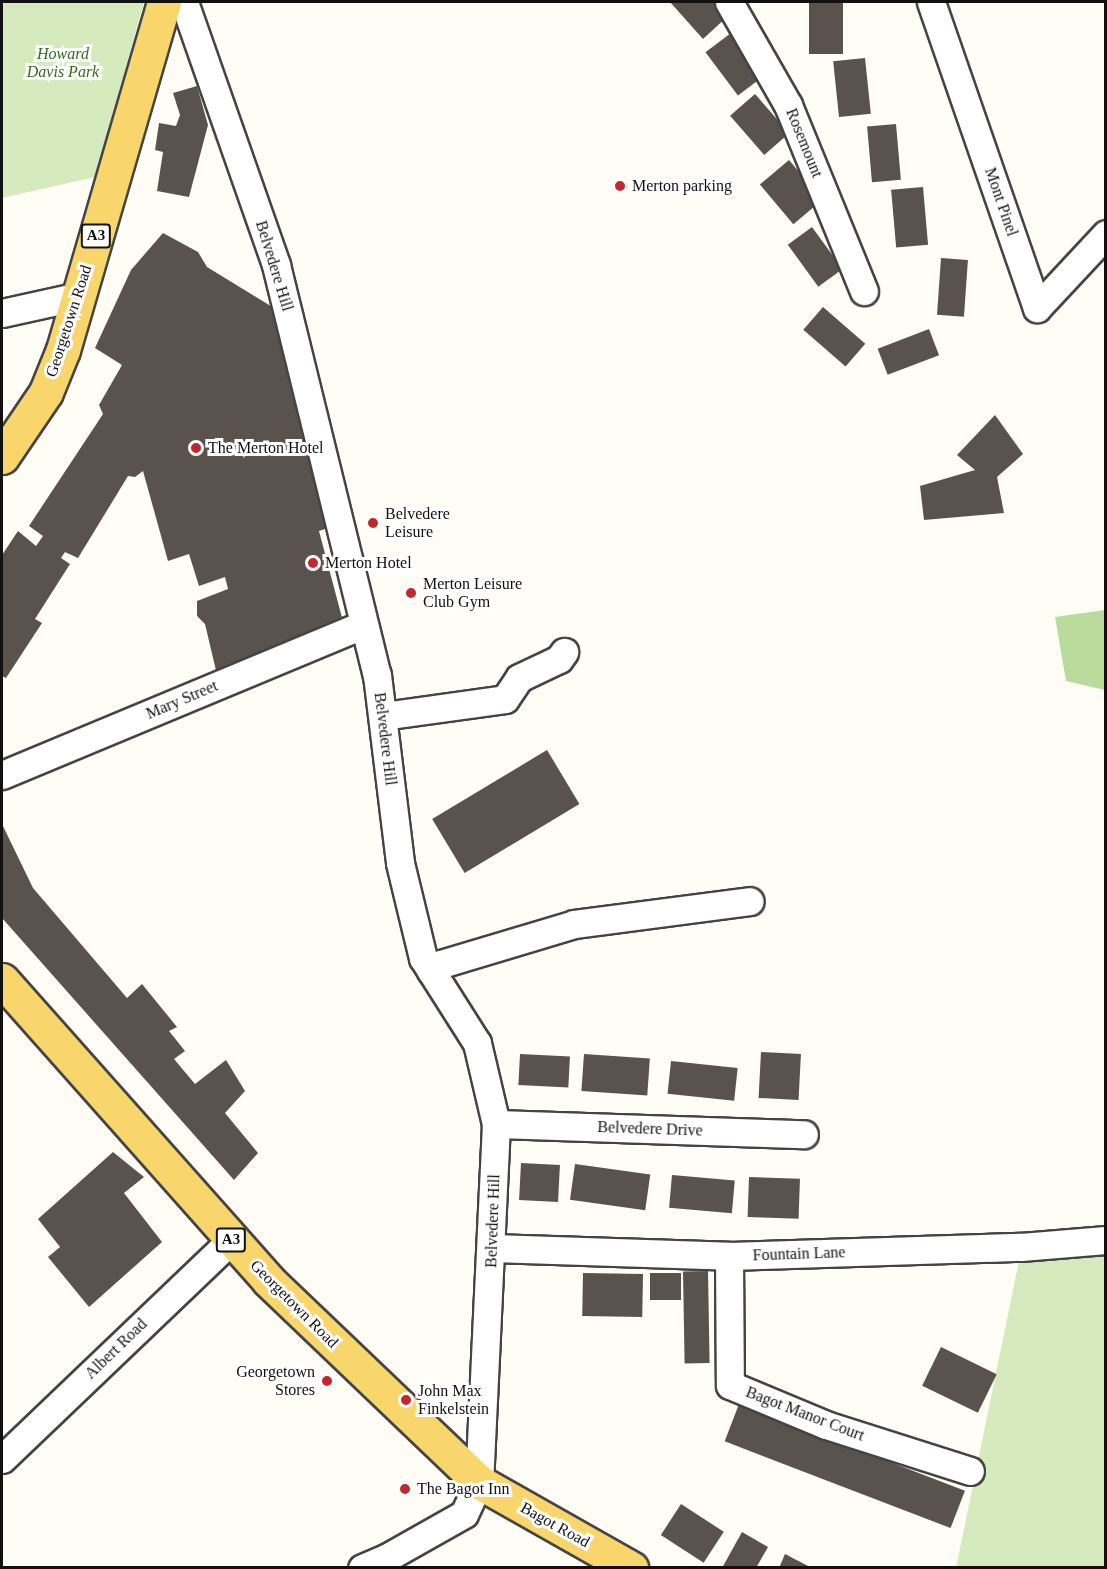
<!DOCTYPE html>
<html>
<head>
<meta charset="utf-8">
<style>
  body { margin:0 }
  #map { position:relative; width:1107px; height:1569px; overflow:hidden; background:#fffdf5; font-family:"Times New Roman",serif }
  div>[style] { position:absolute }
  [style*='--x'] { left:calc(var(--x)*1px); top:calc(var(--y)*1px); width:calc(var(--w)*1px); rotate:calc(var(--a)*1deg) }
  .green>* { inset:0; background:#d5ebbd }
  .forest>* { inset:0; background:#b9dc9c }
  .building>* { inset:0; background:#5a524d; transform-origin:0 0 }
  .roads { filter:drop-shadow(2px 0 #444) drop-shadow(-2px 0 #444) drop-shadow(0 2px #444) drop-shadow(0 -2px #444) }
  .minor>* { height:27px; margin:-13.5px; padding:0 13.5px; transform-origin:13.5px; border-radius:13.5px; background:#fff }
  .major>* { height:33px; margin:-16.5px; padding:0 16.5px; transform-origin:16.5px; border-radius:16.5px; background:#f9d66b }
  .dots>* { width:16px; height:16px; translate:-50% -50%; box-sizing:border-box; border:3px solid #fff; border-radius:50% }
  span { translate:-50% -50%; white-space:nowrap; text-align:center; line-height:1.15; -webkit-text-stroke:6px #fff; paint-order:stroke }
  .shield-label span { padding:2px 4px; background:#fff; border:2px solid; border-radius:4px; -webkit-text-stroke-width:0 }
  .shield-label { font-size:15px; color:#111; font-weight:700 }
  .park-label { font-size:16px; color:#2f6b1f; font-style:italic }
  .street-label { font-size:16px; color:#111 }
  .poi-label { font-size:16px; color:#111 }
  .left { translate:0 -50%; text-align:left }
  .right { translate:-100% -50%; text-align:right }
  .frame { position:absolute; inset:0; border:3px solid #111; pointer-events:none }
</style>
</head>
<body>
<div id="map">
  <div class="green">
    <div style="clip-path:polygon(2px 2px,144px 2px,95px 177px,2px 198px)"></div>
    <div style="clip-path:polygon(1105px 1248px,1105px 1567px,956px 1568px,1020px 1256px)"></div>
  </div>
  <div class="forest">
    <div style="clip-path:polygon(1105px 610px,1105px 690px,1066px 681px,1055px 617px)"></div>
  </div>
  <div class="building">
    <div style="clip-path:polygon(670px 2px,714px 2px,728px 16px,703px 39px)"></div>
    <div style="left:809px;top:2px;width:34px;height:52px"></div>
    <div style="left:731px;top:33px;width:54px;height:32px;rotate:53deg"></div>
    <div style="left:865px;top:58px;width:56px;height:32px;rotate:84deg"></div>
    <div style="clip-path:polygon(197px 86px,208px 125px,189px 197px,157px 191px,163px 152px,155px 150px,159px 123px,176px 126px,180px 115px,173px 93px)"></div>
    <div style="left:755px;top:94px;width:52px;height:33px;rotate:49deg"></div>
    <div style="left:896px;top:124px;width:56px;height:29px;rotate:85deg"></div>
    <div style="left:789px;top:160px;width:52px;height:38px;rotate:50deg"></div>
    <div style="left:923px;top:187px;width:58px;height:32px;rotate:85deg"></div>
    <div style="left:812px;top:227px;width:52px;height:30px;rotate:54deg"></div>
    <div style="clip-path:polygon(163px 233px,198px 252px,207px 267px,274px 308px,299px 399px,295px 402px,301px 425px,306px 424px,331px 527px,319px 531px,345px 629px,218px 679px,205px 624px,197px 616px,197px 601px,228px 589px,225px 577px,199px 586px,189px 554px,168px 561px,143px 471px,135px 477px,128px 476px,78px 558px,65px 552px,61px 558px,70px 564px,35px 619px,42px 623px,6px 678px,2px 676px,2px 555px,18px 531px,36px 546px,43px 536px,29px 526px,103px 414px,99px 405px,122px 365px,95px 348px,131px 270px)"></div>
    <div style="left:941px;top:258px;width:27px;height:57px;rotate:4deg"></div>
    <div style="left:823px;top:307px;width:56px;height:30px;rotate:41deg"></div>
    <div style="left:929px;top:329px;width:28px;height:55px;rotate:69deg"></div>
    <div style="clip-path:polygon(995px 415px,1023px 454px,997px 477px,1004px 513px,924px 520px,920px 486px,975px 470px,957px 455px)"></div>
    <div style="left:547px;top:750px;width:63px;height:134px;rotate:59deg"></div>
    <div style="clip-path:polygon(2px 824px,33px 888px,127px 998px,142px 984px,177px 1027px,169px 1031px,185px 1051px,174px 1059px,195px 1084px,226px 1060px,245px 1091px,225px 1113px,258px 1153px,234px 1180px,2px 918px)"></div>
    <div style="left:761px;top:1052px;width:40px;height:46px;rotate:3deg"></div>
    <div style="left:520px;top:1054px;width:50px;height:31px;rotate:3deg"></div>
    <div style="left:584px;top:1054px;width:66px;height:37px;rotate:4deg"></div>
    <div style="left:671px;top:1061px;width:67px;height:33px;rotate:6deg"></div>
    <div style="clip-path:polygon(113px 1152px,144px 1177px,124px 1193px,162px 1242px,89px 1307px,48px 1257px,60px 1247px,38px 1219px)"></div>
    <div style="left:521px;top:1163px;width:39px;height:37px;rotate:3deg"></div>
    <div style="left:575px;top:1164px;width:76px;height:36px;rotate:8deg"></div>
    <div style="left:672px;top:1175px;width:63px;height:33px;rotate:5deg"></div>
    <div style="left:749px;top:1177px;width:51px;height:40px;rotate:2deg"></div>
    <div style="left:708px;top:1271px;width:92px;height:25px;rotate:89deg"></div>
    <div style="left:583px;top:1273px;width:60px;height:43px;rotate:1deg"></div>
    <div style="left:650px;top:1273px;width:31px;height:27px"></div>
    <div style="left:941px;top:1347px;width:62px;height:43px;rotate:26deg"></div>
    <div style="left:739px;top:1404px;width:242px;height:40px;rotate:21deg"></div>
    <div style="left:681px;top:1504px;width:51px;height:37px;rotate:33deg"></div>
    <div style="clip-path:polygon(742px 1532px,768px 1547px,756px 1568px,722px 1568px)"></div>
    <div style="clip-path:polygon(785px 1554px,812px 1568px,779px 1568px)"></div>
  </div>
  <div class="roads">
    <div class="minor">
      <div style="--x:184;--y:2;--w:279;--a:70.7"></div>
      <div style="--x:276;--y:265;--w:422;--a:76.2"></div>
      <div style="--x:377;--y:675;--w:189;--a:83"></div>
      <div style="--x:400;--y:863;--w:98;--a:76.4"></div>
      <div style="--x:423;--y:958;--w:101;--a:57.6"></div>
      <div style="--x:477;--y:1043;--w:83;--a:76.8"></div>
      <div style="--x:496;--y:1124;--w:358;--a:92.7"></div>
      <div style="--x:479;--y:1482;--w:35;--a:115"></div>
      <div style="--x:464;--y:1514;--w:90;--a:150.6"></div>
      <div style="--x:386;--y:1558;--w:26;--a:157"></div>
      <div style="--x:729;--y:2;--w:119;--a:60.2"></div>
      <div style="--x:788;--y:105;--w:201;--a:67.8"></div>
      <div style="--x:931;--y:2;--w:324;--a:70.9"></div>
      <div style="--x:1037;--y:308;--w:101;--a:-47"></div>
      <div style="--x:2;--y:313;--w:79;--a:-12.4"></div>
      <div style="--x:383;--y:716;--w:123;--a:-7.9"></div>
      <div style="--x:505;--y:699;--w:25;--a:-56"></div>
      <div style="--x:519;--y:678;--w:44;--a:-25.4"></div>
      <div style="--x:559;--y:659;--w:9;--a:-54"></div>
      <div style="--x:2;--y:775;--w:391;--a:-22.6"></div>
      <div style="--x:431;--y:971;--w:12;--a:-35"></div>
      <div style="--x:441;--y:964;--w:139;--a:-16.7"></div>
      <div style="--x:574;--y:924;--w:177;--a:-7.4"></div>
      <div style="--x:496;--y:1124;--w:308;--a:1.9"></div>
      <div style="--x:492;--y:1248;--w:237;--a:1.9"></div>
      <div style="--x:729;--y:1256;--w:292;--a:-1.8"></div>
      <div style="--x:1021;--y:1247;--w:85;--a:-4.7"></div>
      <div style="--x:729;--y:1256;--w:129;--a:89.6"></div>
      <div style="--x:730;--y:1385;--w:104;--a:22.6"></div>
      <div style="--x:826;--y:1425;--w:151;--a:17.7"></div>
      <div style="--x:2;--y:1459;--w:317;--a:-43.7"></div>
    </div>
    <div class="major">
      <div style="--x:2;--y:457;--w:78;--a:-55.9"></div>
      <div style="--x:46;--y:392;--w:45;--a:-68"></div>
      <div style="--x:63;--y:350;--w:362;--a:-73.8"></div>
      <div style="--x:2;--y:980;--w:402;--a:48.4"></div>
      <div style="--x:269;--y:1281;--w:291;--a:43.7"></div>
      <div style="--x:479;--y:1482;--w:175;--a:29.5"></div>
    </div>
  </div>
  <div class="dots">
    <div style="left:620px;top:186px;background:#c4262e"></div>
    <div style="left:196px;top:448px;background:#c4262e"></div>
    <div style="left:373px;top:523px;background:#c4262e"></div>
    <div style="left:313px;top:563px;background:#c4262e"></div>
    <div style="left:411px;top:593px;background:#c4262e"></div>
    <div style="left:327px;top:1381px;background:#c4262e"></div>
    <div style="left:406px;top:1400px;background:#c4262e"></div>
    <div style="left:405px;top:1489px;background:#c4262e"></div>
  </div>
  <div class="shield-label">
    <span style="left:96px;top:236px">A3</span>
    <span style="left:231px;top:1240px">A3</span>
  </div>
  <div class="park-label">
    <span style="left:63px;top:63px">Howard<br>Davis Park</span>
  </div>
  <div class="street-label">
    <span style="left:804px;top:143px;rotate:68deg">Rosemount</span>
    <span style="left:1001px;top:202px;rotate:71deg">Mont Pinel</span>
    <span style="left:274px;top:266px;rotate:73deg">Belvedere Hill</span>
    <span style="left:69px;top:321px;rotate:-72deg">Georgetown Road</span>
    <span style="left:182px;top:700px;rotate:-23deg">Mary Street</span>
    <span style="left:385px;top:739px;rotate:83deg">Belvedere Hill</span>
    <span style="left:650px;top:1129px;rotate:2deg">Belvedere Drive</span>
    <span style="left:493px;top:1221px;rotate:-88deg">Belvedere Hill</span>
    <span style="left:799px;top:1254px;rotate:-2deg">Fountain Lane</span>
    <span style="left:294px;top:1304px;rotate:45deg">Georgetown Road</span>
    <span style="left:116px;top:1349px;rotate:-44deg">Albert Road</span>
    <span style="left:805px;top:1414px;rotate:21deg">Bagot Manor Court</span>
    <span style="left:555px;top:1525px;rotate:29deg">Bagot Road</span>
  </div>
  <div class="poi-label">
    <span class="left" style="left:632px;top:186px">Merton parking</span>
    <span class="left" style="left:208px;top:448px">The Merton Hotel</span>
    <span class="left" style="left:385px;top:523px">Belvedere<br>Leisure</span>
    <span class="left" style="left:325px;top:563px">Merton Hotel</span>
    <span class="left" style="left:423px;top:593px">Merton Leisure<br>Club Gym</span>
    <span class="right" style="left:315px;top:1381px">Georgetown<br>Stores</span>
    <span class="left" style="left:418px;top:1400px">John Max<br>Finkelstein</span>
    <span class="left" style="left:417px;top:1489px">The Bagot Inn</span>
  </div>
  <div class="frame"></div>
</div>
</body>
</html>
